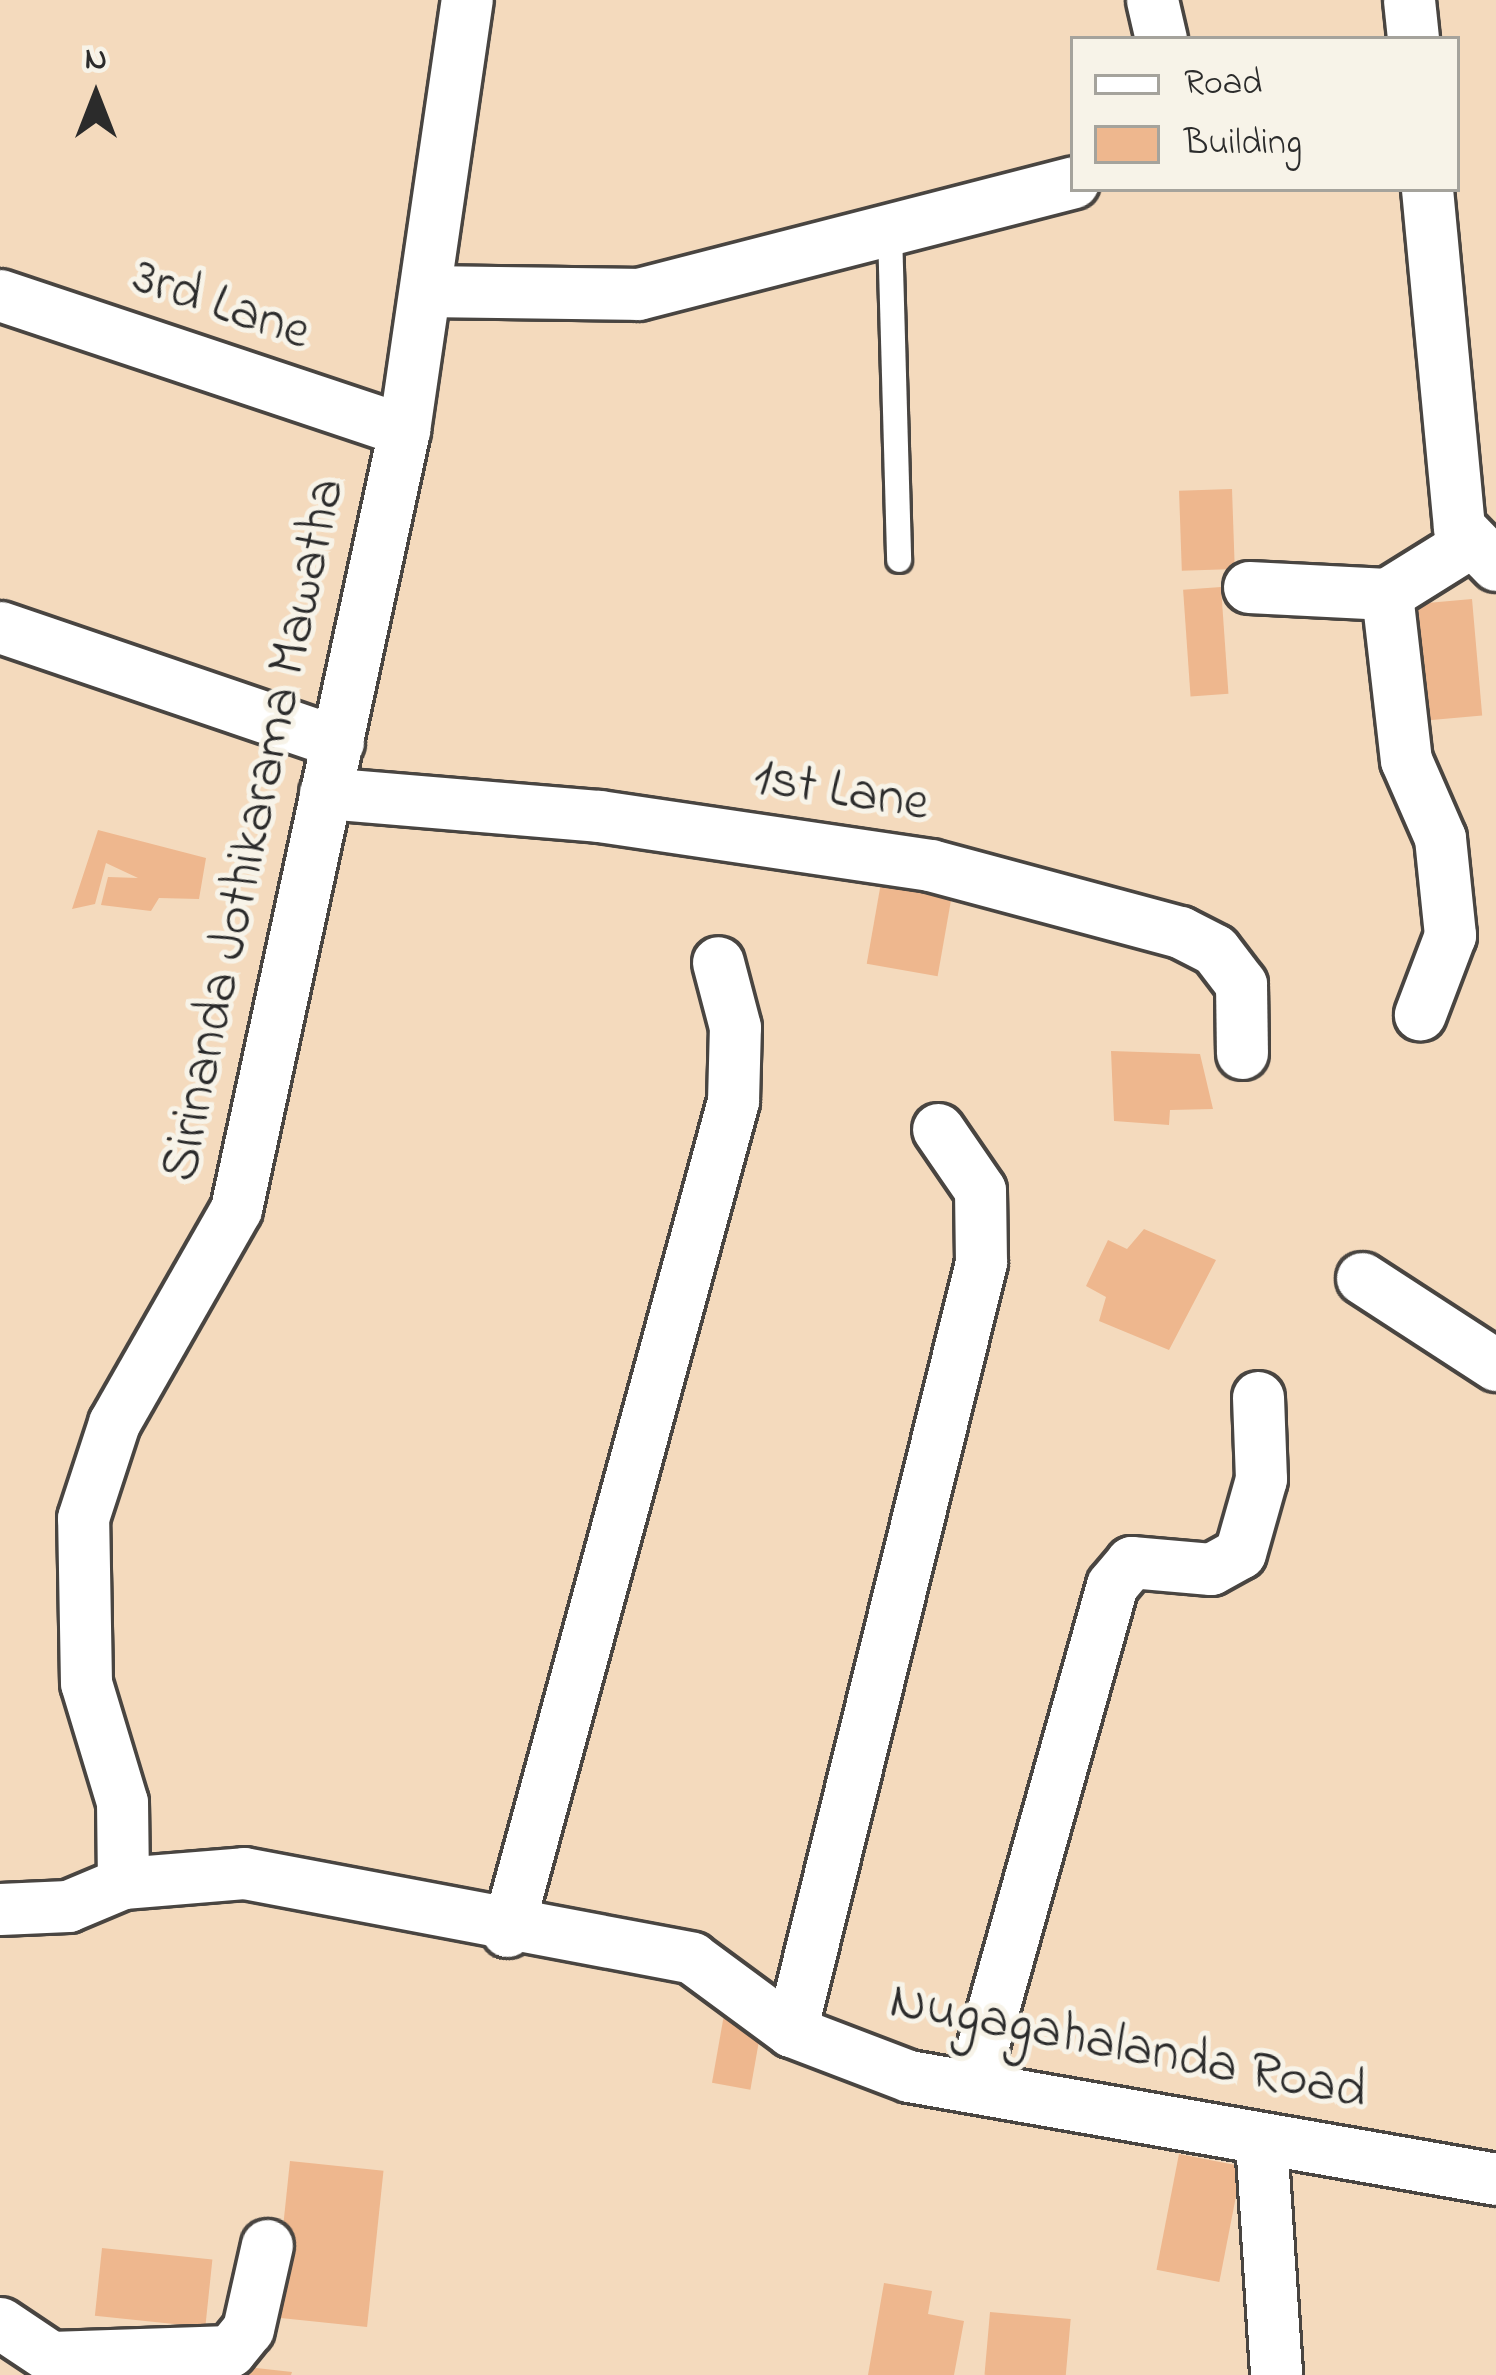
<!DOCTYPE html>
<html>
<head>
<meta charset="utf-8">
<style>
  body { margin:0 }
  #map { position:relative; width:1496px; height:2375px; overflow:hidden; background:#f4dabd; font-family:"Indie Flower",sans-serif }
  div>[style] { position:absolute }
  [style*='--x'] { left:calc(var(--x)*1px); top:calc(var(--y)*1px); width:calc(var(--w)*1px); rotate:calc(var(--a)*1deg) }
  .building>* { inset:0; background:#eeb78e; transform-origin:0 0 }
  .roads { filter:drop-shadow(3px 0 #494541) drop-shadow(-3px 0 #494541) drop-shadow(0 3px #494541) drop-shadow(0 -3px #494541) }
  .service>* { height:24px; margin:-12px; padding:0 12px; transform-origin:12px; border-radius:12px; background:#fff }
  .minor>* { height:51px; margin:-25.5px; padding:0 25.5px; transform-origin:25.5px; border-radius:25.5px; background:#fff }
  span { translate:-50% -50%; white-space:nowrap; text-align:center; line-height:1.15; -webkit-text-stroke:10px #f7f3e8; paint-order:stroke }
  .street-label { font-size:54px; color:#2b2b2b }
  .legend { position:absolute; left:1070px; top:36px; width:390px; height:156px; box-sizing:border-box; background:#f7f3e8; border:3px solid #a5a39c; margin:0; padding:15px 21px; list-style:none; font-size:36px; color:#2b2b2b }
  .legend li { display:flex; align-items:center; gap:24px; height:60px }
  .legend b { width:60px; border:3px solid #a5a39c }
  .north { position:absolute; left:36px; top:36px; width:120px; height:120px; -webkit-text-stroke:9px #f7f3e8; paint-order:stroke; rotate:0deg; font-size:33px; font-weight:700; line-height:48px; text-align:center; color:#2b2b2b }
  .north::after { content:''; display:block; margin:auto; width:42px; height:54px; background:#2b2b2b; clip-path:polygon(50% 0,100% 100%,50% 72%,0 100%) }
</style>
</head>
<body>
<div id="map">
  <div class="building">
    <div style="left:1232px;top:489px;width:80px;height:53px;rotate:88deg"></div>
    <div style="left:1221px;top:587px;width:107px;height:38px;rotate:86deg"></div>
    <div style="left:1472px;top:599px;width:117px;height:62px;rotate:85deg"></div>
    <div style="clip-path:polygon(98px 830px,206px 858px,199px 899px,159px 898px,151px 911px,101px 905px,108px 877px,138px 878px,106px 863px,95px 904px,72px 909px)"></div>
    <div style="left:882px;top:877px;width:72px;height:88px;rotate:10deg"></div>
    <div style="clip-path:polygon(1111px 1051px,1200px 1054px,1213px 1109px,1170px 1110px,1169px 1125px,1114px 1121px)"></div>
    <div style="clip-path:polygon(1144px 1229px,1216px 1260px,1169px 1350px,1099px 1321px,1106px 1297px,1086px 1286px,1108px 1240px,1127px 1249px)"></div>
    <div style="left:725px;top:2009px;width:39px;height:75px;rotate:10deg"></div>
    <div style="left:1179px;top:2154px;width:64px;height:118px;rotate:11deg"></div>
    <div style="left:290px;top:2161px;width:94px;height:157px;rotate:6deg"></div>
    <div style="left:102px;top:2248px;width:111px;height:68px;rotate:6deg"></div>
    <div style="clip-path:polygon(884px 2283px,932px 2291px,928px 2314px,964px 2321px,954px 2375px,868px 2375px)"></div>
    <div style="left:990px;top:2312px;width:81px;height:63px;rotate:5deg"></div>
    <div style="clip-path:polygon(230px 2365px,292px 2372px,291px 2375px,229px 2375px)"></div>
  </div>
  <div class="roads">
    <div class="service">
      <div style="--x:890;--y:232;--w:328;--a:88.4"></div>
    </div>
    <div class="minor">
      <div style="--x:1152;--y:0;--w:40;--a:77"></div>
      <div style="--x:1409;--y:0;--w:39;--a:84"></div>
      <div style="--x:1427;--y:189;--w:340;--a:84.6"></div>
      <div style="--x:1459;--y:527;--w:53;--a:45.8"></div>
      <div style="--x:431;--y:291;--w:207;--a:0.8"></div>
      <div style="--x:638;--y:294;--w:449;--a:-14.4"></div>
      <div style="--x:0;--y:295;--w:426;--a:18.5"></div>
      <div style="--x:1249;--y:587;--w:138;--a:2.9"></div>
      <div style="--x:1387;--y:594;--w:100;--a:-31.9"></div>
      <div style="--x:1387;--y:594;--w:167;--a:83.5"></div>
      <div style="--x:1406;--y:760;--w:85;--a:66.4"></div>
      <div style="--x:1440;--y:838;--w:98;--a:84.1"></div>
      <div style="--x:1450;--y:935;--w:85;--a:110.8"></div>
      <div style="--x:0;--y:627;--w:357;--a:18.8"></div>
      <div style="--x:325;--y:793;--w:275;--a:4.8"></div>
      <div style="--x:599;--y:816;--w:335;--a:8.4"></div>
      <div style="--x:930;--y:865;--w:259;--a:15"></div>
      <div style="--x:1180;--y:932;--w:39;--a:27"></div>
      <div style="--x:1215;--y:950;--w:43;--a:52.6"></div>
      <div style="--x:1241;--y:984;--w:69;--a:89.2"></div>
      <div style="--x:1362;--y:1278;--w:160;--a:33"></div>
      <div style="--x:123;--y:1883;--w:121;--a:-4.7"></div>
      <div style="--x:244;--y:1873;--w:456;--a:10.7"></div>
      <div style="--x:692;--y:1958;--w:123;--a:36.4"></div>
      <div style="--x:791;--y:2031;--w:126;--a:20.9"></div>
      <div style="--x:909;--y:2076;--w:596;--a:9.95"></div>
      <div style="--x:0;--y:1909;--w:68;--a:-2.5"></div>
      <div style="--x:68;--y:1906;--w:60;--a:-22.7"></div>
      <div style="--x:123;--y:1883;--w:81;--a:-90.7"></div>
      <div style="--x:122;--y:1802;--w:124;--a:-106.8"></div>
      <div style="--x:86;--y:1683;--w:165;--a:-91"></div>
      <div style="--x:83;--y:1518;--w:100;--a:-71.9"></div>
      <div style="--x:114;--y:1423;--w:246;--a:-60.3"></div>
      <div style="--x:236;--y:1209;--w:797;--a:-77.83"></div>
      <div style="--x:404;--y:430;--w:435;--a:-81.7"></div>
      <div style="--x:507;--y:1931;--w:860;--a:-74.77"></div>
      <div style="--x:733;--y:1101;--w:74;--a:-88.5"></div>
      <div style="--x:735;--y:1027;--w:67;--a:-104.7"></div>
      <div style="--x:791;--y:2031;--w:792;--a:-76.12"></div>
      <div style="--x:981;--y:1262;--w:72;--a:-90.8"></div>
      <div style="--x:980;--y:1190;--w:74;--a:-124.5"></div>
      <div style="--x:972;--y:2084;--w:518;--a:-74.33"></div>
      <div style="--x:1112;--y:1585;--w:30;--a:-50"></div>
      <div style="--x:1131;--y:1562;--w:80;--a:5"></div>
      <div style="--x:1211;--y:1569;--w:33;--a:-29"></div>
      <div style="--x:1240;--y:1553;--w:77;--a:-74.2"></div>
      <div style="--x:1261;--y:1479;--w:82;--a:-92.1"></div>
      <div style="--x:1261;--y:2140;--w:235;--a:86.3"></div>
      <div style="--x:0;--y:2323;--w:61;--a:33.7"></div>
      <div style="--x:51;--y:2357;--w:179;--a:-1.9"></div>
      <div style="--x:230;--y:2351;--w:28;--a:-51"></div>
      <div style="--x:248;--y:2329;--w:86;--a:-77.3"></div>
    </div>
  </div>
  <div class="street-label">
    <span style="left:221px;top:306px;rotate:19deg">3rd Lane</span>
    <span style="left:841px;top:792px;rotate:9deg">1st Lane</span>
    <span style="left:255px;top:830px;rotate:-78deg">Sirinanda Jothikarama Mawatha</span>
    <span style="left:1128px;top:2048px;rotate:11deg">Nugagahalanda Road</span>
  </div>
  <ul class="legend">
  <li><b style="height:15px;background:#fff"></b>Road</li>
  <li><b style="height:33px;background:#eeb78e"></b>Building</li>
  </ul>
  <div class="north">N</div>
</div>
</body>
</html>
